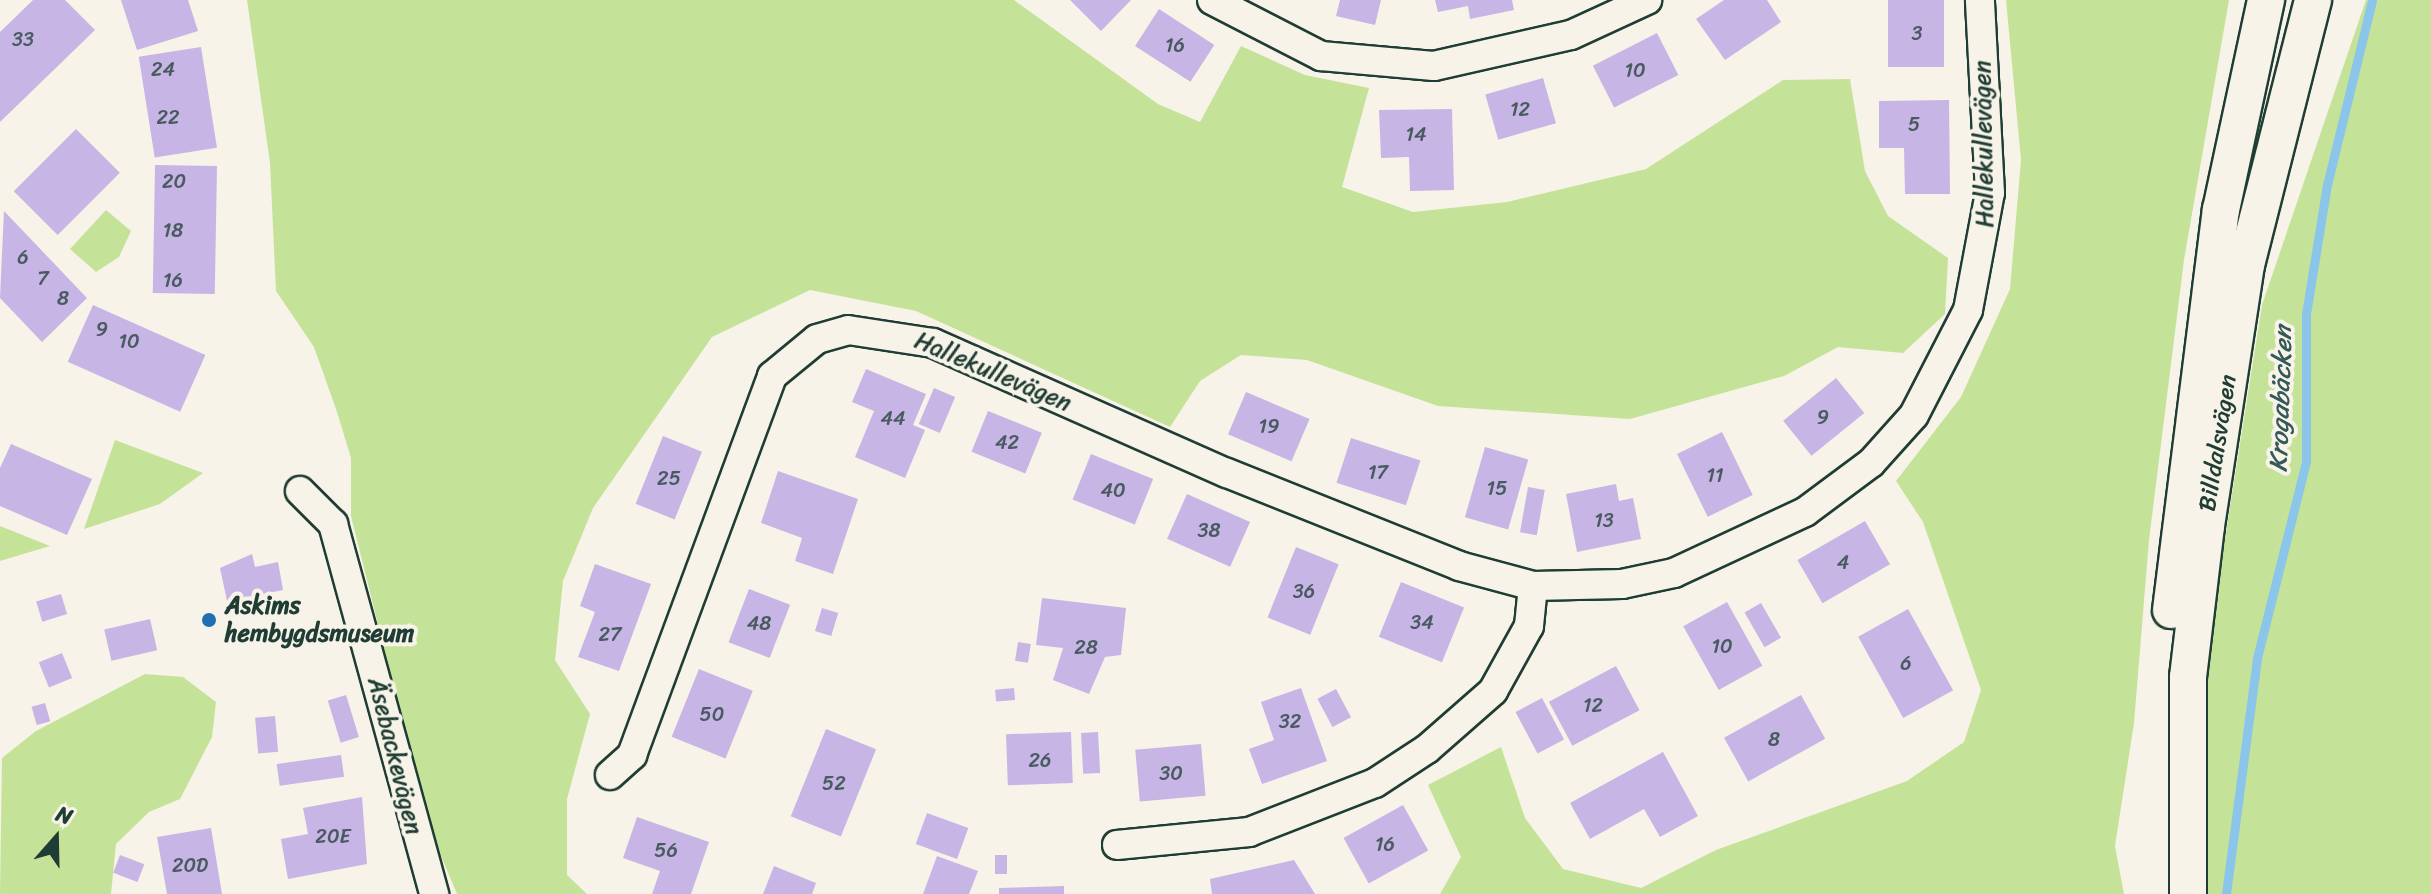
<!DOCTYPE html>
<html>
<head>
<meta charset="utf-8">
<style>
  body { margin:0 }
  #map { position:relative; width:2431px; height:894px; overflow:hidden; background:#f7f3e8; font-family:Sriracha,sans-serif }
  div>[style] { position:absolute }
  [style*='--x'] { left:calc(var(--x)*1px); top:calc(var(--y)*1px); width:calc(var(--w)*1px); rotate:calc(var(--a)*1deg) }
  .green>* { inset:0; background:#c5e299 }
  .stream>* { height:9px; margin:-4.5px; padding:0 4.5px; transform-origin:4.5px; border-radius:4.5px; background:#8bc5ea }
  .building>* { inset:0; background:#c7b5e5; transform-origin:0 0 }
  .roads { filter:drop-shadow(2px 0 #1f3d34) drop-shadow(-2px 0 #1f3d34) drop-shadow(0 2px #1f3d34) drop-shadow(0 -2px #1f3d34) }
  .minor>* { height:28px; margin:-14px; padding:0 14px; transform-origin:14px; border-radius:14px; background:#f7f3e8 }
  .tertiary>* { height:36px; margin:-18px; padding:0 18px; transform-origin:18px; border-radius:18px; background:#f7f3e8 }
  .dots>* { width:22px; height:22px; translate:-50% -50%; box-sizing:border-box; border:4px solid #f7f3e8; border-radius:50% }
  span { translate:-50% -50%; white-space:nowrap; text-align:center; line-height:1.15; -webkit-text-stroke:8px #f7f3e8; paint-order:stroke }
  .number-label { font-size:20px; color:#495b60 }
  .number-label span { -webkit-text-stroke-width:0 }
  .street-label { font-size:24px; color:#1f3d34 }
  .poi-label { font-size:24px; color:#1f3d34; font-weight:700 }
  .left { translate:0 -50%; text-align:left }
  .water-label { font-size:26px; color:#355858; font-style:italic }
  .north { position:absolute; left:16px; top:798px; width:80px; height:80px; -webkit-text-stroke:6px #f7f3e8; paint-order:stroke; rotate:20deg; font-size:22px; font-weight:700; line-height:32px; text-align:center; color:#1f3d34 }
  .north::after { content:''; display:block; margin:auto; width:28px; height:36px; background:#1f3d34; clip-path:polygon(50% 0,100% 100%,50% 72%,0 100%) }
</style>
</head>
<body>
<div id="map">
  <div class="green">
    <div style="clip-path:polygon(247px 0,1014px 0,1158px 104px,1200px 122px,1241px 46px,1305px 75px,1369px 88px,1342px 187px,1413px 212px,1507px 202px,1646px 169px,1783px 80px,1850px 79px,1865px 171px,1888px 216px,1948px 258px,1945px 314px,1903px 353px,1838px 347px,1784px 376px,1630px 419px,1438px 406px,1307px 360px,1241px 355px,1200px 381px,1170px 427px,916px 311px,810px 290px,712px 337px,593px 508px,563px 581px,555px 660px,590px 714px,567px 799px,567px 875px,587px 894px,457px 894px,428px 825px,351px 516px,351px 458px,337px 412px,314px 347px,276px 291px,270px 163px)"></div>
    <div style="clip-path:polygon(2006px 0,2229px 0,2184px 260px,2149px 540px,2134px 723px,2115px 846px,2124px 894px,1440px 894px,1461px 857px,1428px 785px,1501px 747px,1525px 818px,1563px 869px,1641px 888px,1716px 850px,1907px 781px,1964px 742px,1981px 690px,1923px 522px,1896px 481px,1961px 397px,2010px 289px,2021px 160px)"></div>
    <div style="clip-path:polygon(2366px 0,2431px 0,2431px 894px,2203px 894px,2197px 716px,2262px 305px)"></div>
    <div style="clip-path:polygon(106px 210px,131px 231px,119px 257px,96px 272px,70px 249px)"></div>
    <div style="clip-path:polygon(115px 440px,203px 473px,160px 504px,84px 529px)"></div>
    <div style="clip-path:polygon(0 526px,50px 546px,0 561px)"></div>
    <div style="clip-path:polygon(145px 674px,183px 677px,216px 702px,212px 737px,180px 799px,149px 812px,116px 844px,111px 894px,0 894px,2px 758px,36px 731px)"></div>
  </div>
  <div class="stream">
    <div style="--x:2226;--y:894;--w:238;--a:-82.5"></div>
    <div style="--x:2257;--y:658;--w:202;--a:-76"></div>
    <div style="--x:2306;--y:462;--w:148;--a:-90"></div>
    <div style="--x:2306;--y:314;--w:131;--a:-80.8"></div>
    <div style="--x:2327;--y:185;--w:190;--a:-76.3"></div>
  </div>
  <div class="building">
    <div style="clip-path:polygon(33px 0,65px 0,95px 30px,0 122px,0 32px)"></div>
    <div style="clip-path:polygon(121px 0,188px 0,198px 31px,137px 50px)"></div>
    <div style="clip-path:polygon(1070px 0,1131px 0,1101px 31px)"></div>
    <div style="clip-path:polygon(1340px 0,1381px 0,1375px 25px,1336px 16px)"></div>
    <div style="clip-path:polygon(1435px 0,1512px 0,1514px 10px,1470px 19px,1468px 6px,1438px 12px)"></div>
    <div style="clip-path:polygon(1724px 0,1767px 0,1781px 22px,1725px 60px,1696px 19px)"></div>
    <div style="left:1888px;top:0;width:56px;height:67px"></div>
    <div style="left:1159px;top:9px;width:66px;height:44px;rotate:33deg"></div>
    <div style="left:1657px;top:33px;width:47px;height:72px;rotate:63deg"></div>
    <div style="left:201px;top:47px;width:102px;height:63px;rotate:81deg"></div>
    <div style="left:1543px;top:78px;width:47px;height:60px;rotate:74deg"></div>
    <div style="clip-path:polygon(1949px 100px,1950px 194px,1905px 194px,1904px 148px,1879px 148px,1879px 101px)"></div>
    <div style="clip-path:polygon(1452px 109px,1454px 190px,1410px 191px,1409px 157px,1381px 158px,1379px 110px)"></div>
    <div style="left:76px;top:129px;width:62px;height:88px;rotate:45deg"></div>
    <div style="left:155px;top:165px;width:62px;height:128px;rotate:1deg"></div>
    <div style="clip-path:polygon(4px 211px,87px 298px,42px 342px,0 298px)"></div>
    <div style="left:93px;top:305px;width:123px;height:62px;rotate:24deg"></div>
    <div style="clip-path:polygon(866px 369px,926px 394px,913px 425px,925px 430px,905px 478px,855px 457px,874px 411px,852px 402px)"></div>
    <div style="left:1836px;top:378px;width:45px;height:68px;rotate:51deg"></div>
    <div style="left:934px;top:388px;width:23px;height:39px;rotate:23deg"></div>
    <div style="left:1246px;top:392px;width:69px;height:46px;rotate:23deg"></div>
    <div style="left:988px;top:411px;width:58px;height:44px;rotate:22deg"></div>
    <div style="left:1722px;top:432px;width:70px;height:50px;rotate:64deg"></div>
    <div style="left:663px;top:436px;width:42px;height:73px;rotate:22deg"></div>
    <div style="left:1351px;top:438px;width:73px;height:47px;rotate:18deg"></div>
    <div style="clip-path:polygon(11px 444px,92px 479px,67px 535px,0 506px,0 468px)"></div>
    <div style="left:1485px;top:447px;width:45px;height:73px;rotate:16deg"></div>
    <div style="left:1091px;top:454px;width:67px;height:49px;rotate:22deg"></div>
    <div style="clip-path:polygon(778px 471px,858px 499px,833px 574px,795px 561px,802px 538px,761px 523px)"></div>
    <div style="clip-path:polygon(1616px 484px,1619px 501px,1633px 498px,1641px 539px,1577px 552px,1566px 494px)"></div>
    <div style="left:1528px;top:487px;width:17px;height:46px;rotate:10deg"></div>
    <div style="left:1187px;top:494px;width:69px;height:49px;rotate:24deg"></div>
    <div style="left:1865px;top:521px;width:50px;height:78px;rotate:60deg"></div>
    <div style="left:1296px;top:547px;width:46px;height:76px;rotate:22deg"></div>
    <div style="clip-path:polygon(252px 554px,255px 567px,278px 562px,283px 590px,227px 601px,220px 568px)"></div>
    <div style="clip-path:polygon(595px 564px,651px 584px,619px 671px,578px 657px,595px 612px,580px 606px)"></div>
    <div style="left:1401px;top:582px;width:68px;height:59px;rotate:22deg"></div>
    <div style="left:749px;top:589px;width:44px;height:57px;rotate:21deg"></div>
    <div style="left:61px;top:594px;width:21px;height:26px;rotate:73deg"></div>
    <div style="clip-path:polygon(1042px 598px,1126px 608px,1121px 655px,1105px 657px,1089px 694px,1053px 680px,1063px 648px,1036px 645px)"></div>
    <div style="left:1727px;top:602px;width:73px;height:50px;rotate:61deg"></div>
    <div style="left:1761px;top:603px;width:40px;height:19px;rotate:60deg"></div>
    <div style="left:822px;top:608px;width:17px;height:24px;rotate:17deg"></div>
    <div style="left:1908px;top:609px;width:93px;height:57px;rotate:61deg"></div>
    <div style="left:150px;top:619px;width:32px;height:47px;rotate:77deg"></div>
    <div style="left:1018px;top:642px;width:13px;height:19px;rotate:9deg"></div>
    <div style="left:62px;top:653px;width:27px;height:25px;rotate:68deg"></div>
    <div style="left:1616px;top:666px;width:50px;height:76px;rotate:62deg"></div>
    <div style="left:699px;top:669px;width:58px;height:73px;rotate:22deg"></div>
    <div style="left:1014px;top:688px;width:12px;height:19px;rotate:85deg"></div>
    <div style="clip-path:polygon(1301px 688px,1327px 761px,1262px 784px,1249px 749px,1274px 740px,1261px 702px)"></div>
    <div style="left:1336px;top:689px;width:32px;height:21px;rotate:62deg"></div>
    <div style="left:346px;top:695px;width:44px;height:19px;rotate:73deg"></div>
    <div style="left:1801px;top:695px;width:50px;height:88px;rotate:61deg"></div>
    <div style="left:1542px;top:698px;width:47px;height:30px;rotate:62deg"></div>
    <div style="left:45px;top:703px;width:19px;height:14px;rotate:74deg"></div>
    <div style="left:275px;top:716px;width:36px;height:20px;rotate:85deg"></div>
    <div style="left:826px;top:729px;width:54px;height:94px;rotate:22deg"></div>
    <div style="left:1071px;top:732px;width:51px;height:65px;rotate:88deg"></div>
    <div style="left:1098px;top:732px;width:41px;height:17px;rotate:87deg"></div>
    <div style="left:1201px;top:744px;width:52px;height:66px;rotate:85deg"></div>
    <div style="clip-path:polygon(1663px 752px,1698px 816px,1660px 837px,1644px 809px,1590px 839px,1570px 803px)"></div>
    <div style="left:341px;top:755px;width:22px;height:65px;rotate:82deg"></div>
    <div style="clip-path:polygon(362px 797px,367px 864px,288px 879px,281px 839px,308px 834px,303px 808px)"></div>
    <div style="left:1403px;top:805px;width:52px;height:68px;rotate:61deg"></div>
    <div style="left:927px;top:813px;width:44px;height:33px;rotate:20deg"></div>
    <div style="clip-path:polygon(637px 817px,709px 842px,691px 894px,652px 894px,660px 871px,623px 858px)"></div>
    <div style="clip-path:polygon(211px 828px,222px 894px,167px 894px,157px 837px)"></div>
    <div style="left:120px;top:855px;width:26px;height:19px;rotate:21deg"></div>
    <div style="left:995px;top:855px;width:12px;height:19px"></div>
    <div style="clip-path:polygon(937px 856px,978px 871px,969px 894px,923px 894px)"></div>
    <div style="clip-path:polygon(1294px 860px,1315px 894px,1212px 894px,1210px 879px)"></div>
    <div style="clip-path:polygon(774px 866px,816px 883px,812px 894px,763px 894px)"></div>
    <div style="clip-path:polygon(1064px 886px,1064px 894px,999px 894px,999px 888px)"></div>
  </div>
  <div class="roads">
    <div class="minor">
      <div style="--x:1212;--y:0;--w:123;--a:27.2"></div>
      <div style="--x:1321;--y:56;--w:113;--a:5.1"></div>
      <div style="--x:1434;--y:66;--w:140;--a:-12.8"></div>
      <div style="--x:1571;--y:35;--w:84;--a:-24.7"></div>
      <div style="--x:300;--y:491;--w:47;--a:45"></div>
      <div style="--x:333;--y:524;--w:384;--a:74.7"></div>
      <div style="--x:610;--y:775;--w:30;--a:-42"></div>
      <div style="--x:632;--y:755;--w:404;--a:-69.7"></div>
      <div style="--x:772;--y:376;--w:58;--a:-39.4"></div>
      <div style="--x:817;--y:339;--w:32;--a:-16"></div>
      <div style="--x:848;--y:330;--w:86;--a:8.7"></div>
      <div style="--x:933;--y:343;--w:321;--a:23.9"></div>
      <div style="--x:1227;--y:473;--w:250;--a:21.8"></div>
      <div style="--x:1459;--y:566;--w:77;--a:15.1"></div>
      <div style="--x:1533;--y:586;--w:89;--a:-1.3"></div>
      <div style="--x:1622;--y:584;--w:53;--a:-11.9"></div>
      <div style="--x:1674;--y:573;--w:145;--a:-25"></div>
      <div style="--x:1805;--y:512;--w:82;--a:-36.6"></div>
      <div style="--x:1871;--y:463;--w:64;--a:-48.1"></div>
      <div style="--x:1914;--y:415;--w:118;--a:-62.8"></div>
      <div style="--x:1968;--y:310;--w:119;--a:-79.4"></div>
      <div style="--x:1990;--y:193;--w:193;--a:-93"></div>
      <div style="--x:1117;--y:845;--w:133;--a:-5.6"></div>
      <div style="--x:1249;--y:832;--w:135;--a:-21.3"></div>
      <div style="--x:1375;--y:783;--w:62;--a:-33.2"></div>
      <div style="--x:1427;--y:749;--w:88;--a:-41.3"></div>
      <div style="--x:1493;--y:691;--w:74;--a:-61"></div>
      <div style="--x:1529;--y:626;--w:40;--a:-84.3"></div>
    </div>
    <div class="tertiary">
      <div style="--x:2171;--y:610;--w:403;--a:-82.9"></div>
      <div style="--x:2221;--y:210;--w:215;--a:-77.9"></div>
      <div style="--x:2188;--y:894;--w:217;--a:-90"></div>
      <div style="--x:2188;--y:677;--w:152;--a:-83.2"></div>
      <div style="--x:2206;--y:526;--w:264;--a:-81.3"></div>
      <div style="--x:2246;--y:265;--w:273;--a:-75.8"></div>
    </div>
  </div>
  <div class="dots">
    <div style="left:209px;top:620px;background:#1f6fb2"></div>
  </div>
  <div class="number-label">
    <span style="left:1917px;top:33px">3</span>
    <span style="left:23px;top:39px">33</span>
    <span style="left:1175px;top:45px">16</span>
    <span style="left:163px;top:69px">24</span>
    <span style="left:1635px;top:70px">10</span>
    <span style="left:1520px;top:109px">12</span>
    <span style="left:168px;top:117px">22</span>
    <span style="left:1914px;top:124px">5</span>
    <span style="left:1416px;top:134px">14</span>
    <span style="left:174px;top:181px">20</span>
    <span style="left:173px;top:230px">18</span>
    <span style="left:23px;top:257px">6</span>
    <span style="left:43px;top:278px">7</span>
    <span style="left:173px;top:280px">16</span>
    <span style="left:63px;top:298px">8</span>
    <span style="left:102px;top:329px">9</span>
    <span style="left:129px;top:341px">10</span>
    <span style="left:1823px;top:417px">9</span>
    <span style="left:893px;top:418px">44</span>
    <span style="left:1269px;top:426px">19</span>
    <span style="left:1007px;top:442px">42</span>
    <span style="left:1378px;top:472px">17</span>
    <span style="left:1715px;top:475px">11</span>
    <span style="left:669px;top:478px">25</span>
    <span style="left:1497px;top:488px">15</span>
    <span style="left:1113px;top:490px">40</span>
    <span style="left:1604px;top:520px">13</span>
    <span style="left:1209px;top:530px">38</span>
    <span style="left:1843px;top:562px">4</span>
    <span style="left:1304px;top:591px">36</span>
    <span style="left:1422px;top:622px">34</span>
    <span style="left:759px;top:623px">48</span>
    <span style="left:610px;top:634px">27</span>
    <span style="left:1722px;top:646px">10</span>
    <span style="left:1086px;top:647px">28</span>
    <span style="left:1906px;top:663px">6</span>
    <span style="left:1593px;top:705px">12</span>
    <span style="left:712px;top:714px">50</span>
    <span style="left:1290px;top:721px">32</span>
    <span style="left:1774px;top:739px">8</span>
    <span style="left:1040px;top:760px">26</span>
    <span style="left:1171px;top:773px">30</span>
    <span style="left:834px;top:783px">52</span>
    <span style="left:333px;top:836px">20E</span>
    <span style="left:1385px;top:844px">16</span>
    <span style="left:666px;top:850px">56</span>
    <span style="left:190px;top:865px">20D</span>
  </div>
  <div class="street-label">
    <span style="left:1984px;top:144px;rotate:-91deg">Hallekullevägen</span>
    <span style="left:993px;top:372px;rotate:23deg">Hallekullevägen</span>
    <span style="left:2218px;top:443px;rotate:-81deg">Billdalsvägen</span>
    <span style="left:395px;top:756px;rotate:76deg">Äsebackevägen</span>
  </div>
  <div class="poi-label">
    <span class="left" style="left:225px;top:620px">Askims<br>hembygdsmuseum</span>
  </div>
  <div class="water-label">
    <span style="left:2281px;top:399px;rotate:-88deg">Krogabäcken</span>
  </div>
  <div class="north">N</div>
</div>
</body>
</html>
